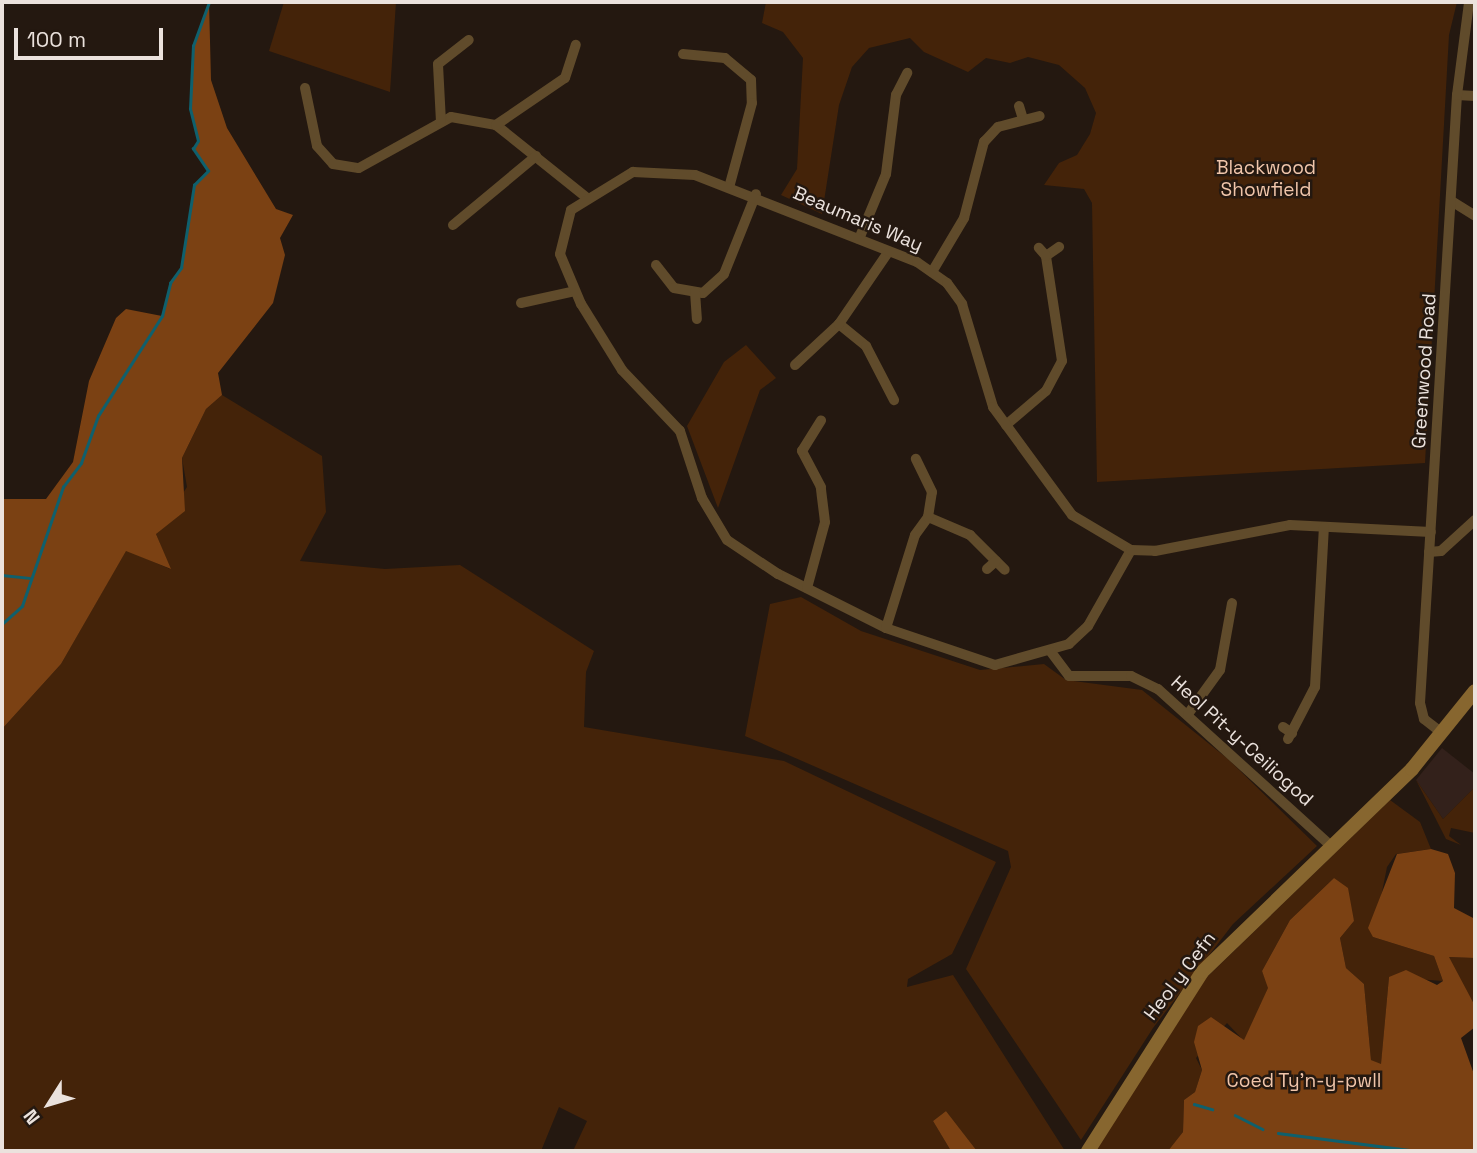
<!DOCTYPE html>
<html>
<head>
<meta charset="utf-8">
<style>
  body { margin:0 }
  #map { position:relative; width:1477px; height:1153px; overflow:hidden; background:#241810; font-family:"Space Grotesk",sans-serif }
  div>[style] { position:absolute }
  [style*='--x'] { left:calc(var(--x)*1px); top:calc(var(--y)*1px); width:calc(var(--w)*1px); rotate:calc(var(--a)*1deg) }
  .commercial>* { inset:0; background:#33211b }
  .green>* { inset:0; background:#442309 }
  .forest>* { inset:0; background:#7b4113 }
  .stream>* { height:2.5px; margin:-1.25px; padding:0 1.25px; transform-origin:1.25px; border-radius:1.25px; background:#0f606d }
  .street>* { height:10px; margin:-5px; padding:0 5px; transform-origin:5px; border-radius:5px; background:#604b2b }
  .secondary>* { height:14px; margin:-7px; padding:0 7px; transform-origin:7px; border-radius:7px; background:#87662f }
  span { translate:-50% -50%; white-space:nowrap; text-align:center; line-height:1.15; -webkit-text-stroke:5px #241810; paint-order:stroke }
  .park-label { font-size:19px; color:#f0c5aa }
  .street-label { font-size:19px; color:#ebe2dd }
  .frame { position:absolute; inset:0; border:4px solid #ebe2dd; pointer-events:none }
  .north { position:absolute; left:14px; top:1069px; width:70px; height:70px; -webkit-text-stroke:5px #241810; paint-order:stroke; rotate:233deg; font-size:19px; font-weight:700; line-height:28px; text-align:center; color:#ebe2dd }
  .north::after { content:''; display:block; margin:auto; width:24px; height:32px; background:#ebe2dd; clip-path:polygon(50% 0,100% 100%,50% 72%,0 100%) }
  .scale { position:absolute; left:14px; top:28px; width:149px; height:32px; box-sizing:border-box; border:4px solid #ebe2dd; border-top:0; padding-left:9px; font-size:21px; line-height:24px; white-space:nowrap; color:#ebe2dd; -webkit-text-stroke:5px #241810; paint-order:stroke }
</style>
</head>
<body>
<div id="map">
  <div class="commercial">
    <div style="clip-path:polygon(1442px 748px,1475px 774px,1475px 787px,1443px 819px,1416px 780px)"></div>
  </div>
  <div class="green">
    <div style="clip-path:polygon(284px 2px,396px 2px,390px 92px,269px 51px)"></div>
    <div style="clip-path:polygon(766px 2px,1457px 2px,1449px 35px,1425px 463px,1097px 482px,1092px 203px,1084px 189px,1044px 185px,1059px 163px,1077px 155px,1090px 134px,1096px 113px,1085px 88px,1059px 65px,1028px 57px,1010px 63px,986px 58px,968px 72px,924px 52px,910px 38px,869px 48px,852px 67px,839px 105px,822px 214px,781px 195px,797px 169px,803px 58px,783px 32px,762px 23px)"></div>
    <div style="clip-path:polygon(746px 345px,776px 378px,760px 390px,718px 508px,687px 426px,724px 362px)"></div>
    <div style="clip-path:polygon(222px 395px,322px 456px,326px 512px,300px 561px,385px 569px,460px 565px,594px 651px,586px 672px,584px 727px,784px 761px,996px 862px,952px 954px,908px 979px,907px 987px,953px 975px,1065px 1151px,977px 1151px,946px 1111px,933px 1121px,951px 1151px,573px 1151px,587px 1121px,559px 1107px,541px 1151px,2px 1151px,2px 729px,61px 664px,126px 550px,170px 569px,156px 534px,187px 487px,182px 458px,206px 409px)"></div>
    <div style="clip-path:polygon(801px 597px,861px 631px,980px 670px,1044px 664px,1066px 680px,1142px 690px,1228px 759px,1317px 846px,1233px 924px,1153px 1028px,1081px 1140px,966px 969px,1011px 867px,1008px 851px,745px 736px,770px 604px)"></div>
    <div style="clip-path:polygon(1416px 780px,1443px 819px,1475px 787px,1475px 833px,1451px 828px,1449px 836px,1461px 845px,1446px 839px)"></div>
    <div style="clip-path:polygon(1390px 800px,1420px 822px,1431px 849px,1396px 854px,1387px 867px,1373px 937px,1434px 956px,1443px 981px,1389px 977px,1381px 1065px,1371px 1060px,1364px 984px,1346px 968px,1340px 938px,1354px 921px,1334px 878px,1290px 920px,1262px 971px,1269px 987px,1244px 1041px,1227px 1023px,1196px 1058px,1202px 1070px,1195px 1092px,1184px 1100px,1183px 1132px,1172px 1150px,1093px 1151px,1205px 979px)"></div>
    <div style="clip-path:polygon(1448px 957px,1475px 958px,1475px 1006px,1467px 997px)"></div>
  </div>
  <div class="forest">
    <div style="clip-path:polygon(209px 2px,211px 80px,227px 128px,276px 209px,293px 215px,280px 238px,285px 255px,273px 303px,218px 373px,222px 395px,206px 409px,182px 458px,185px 511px,156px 534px,171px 569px,126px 551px,61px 664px,2px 729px,2px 499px,46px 499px,73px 462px,89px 381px,116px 318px,126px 309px,162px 316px,170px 283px,181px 268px,194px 185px,208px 171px,193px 149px,198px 141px,190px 109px,193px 46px)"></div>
    <div style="clip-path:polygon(1431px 849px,1448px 854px,1455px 873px,1454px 908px,1475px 919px,1475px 958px,1449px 957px,1475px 1006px,1475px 1027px,1461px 1038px,1475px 1077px,1475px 1151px,1168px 1151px,1183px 1132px,1184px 1100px,1195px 1092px,1202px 1070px,1194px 1042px,1198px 1026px,1211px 1017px,1244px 1040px,1268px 988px,1262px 971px,1290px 920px,1334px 878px,1348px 888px,1354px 921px,1340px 938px,1346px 968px,1364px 984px,1371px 1060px,1381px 1064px,1389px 977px,1406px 970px,1437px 985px,1443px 981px,1434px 956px,1373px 937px,1368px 928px,1397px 854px)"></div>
    <div style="clip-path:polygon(946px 1111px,977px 1151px,951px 1151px,933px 1121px)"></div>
  </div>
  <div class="stream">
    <div style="--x:2;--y:575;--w:27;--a:6"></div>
    <div style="--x:2;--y:624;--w:27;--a:-42"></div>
    <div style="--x:22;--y:606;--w:126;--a:-71"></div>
    <div style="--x:63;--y:487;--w:30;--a:-53"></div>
    <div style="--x:81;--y:463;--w:50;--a:-70.1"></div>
    <div style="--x:98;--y:416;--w:119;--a:-57.4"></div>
    <div style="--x:162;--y:316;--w:34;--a:-76"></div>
    <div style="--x:170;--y:283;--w:19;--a:-54"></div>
    <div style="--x:181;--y:268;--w:84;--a:-81.1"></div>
    <div style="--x:194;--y:185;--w:20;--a:-45"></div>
    <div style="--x:208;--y:171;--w:27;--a:-124"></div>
    <div style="--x:193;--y:149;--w:9;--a:-58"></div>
    <div style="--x:198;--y:141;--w:33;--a:-104"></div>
    <div style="--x:190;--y:109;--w:63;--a:-87.3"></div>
    <div style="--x:193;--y:46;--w:47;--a:-70"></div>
    <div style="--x:1194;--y:1104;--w:19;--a:16"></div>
    <div style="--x:1235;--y:1115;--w:31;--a:27"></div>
    <div style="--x:1278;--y:1133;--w:140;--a:7.4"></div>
  </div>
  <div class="street">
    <div style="--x:683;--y:54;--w:42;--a:5.4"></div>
    <div style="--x:725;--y:58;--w:34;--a:40"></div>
    <div style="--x:751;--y:80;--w:23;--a:88"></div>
    <div style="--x:752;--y:103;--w:84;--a:105.2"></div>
    <div style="--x:305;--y:88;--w:59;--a:78.3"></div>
    <div style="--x:317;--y:146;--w:24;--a:48"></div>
    <div style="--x:333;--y:164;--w:26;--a:9"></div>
    <div style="--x:359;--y:168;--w:105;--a:-29"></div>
    <div style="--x:451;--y:117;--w:46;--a:10.1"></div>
    <div style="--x:496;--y:125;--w:115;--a:38.7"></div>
    <div style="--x:1457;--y:95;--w:18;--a:3"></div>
    <div style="--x:1019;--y:106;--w:14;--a:73"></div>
    <div style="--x:441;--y:122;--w:58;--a:-93"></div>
    <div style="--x:438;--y:64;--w:39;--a:-38"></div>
    <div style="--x:496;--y:125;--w:83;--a:-34.3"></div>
    <div style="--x:565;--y:78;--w:35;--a:-72"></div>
    <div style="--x:1453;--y:202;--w:26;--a:32"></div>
    <div style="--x:453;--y:225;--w:108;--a:-39.7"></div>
    <div style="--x:859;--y:239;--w:70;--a:-67.4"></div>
    <div style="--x:886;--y:174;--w:80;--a:-82.8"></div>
    <div style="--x:896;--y:95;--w:25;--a:-63"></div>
    <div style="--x:1046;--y:256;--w:16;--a:-35"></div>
    <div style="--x:656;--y:265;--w:29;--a:52"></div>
    <div style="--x:674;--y:288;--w:29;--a:10"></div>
    <div style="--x:703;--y:293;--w:28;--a:-42"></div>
    <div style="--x:724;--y:274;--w:86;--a:-68.2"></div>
    <div style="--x:932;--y:272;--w:63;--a:-59.3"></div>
    <div style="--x:964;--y:218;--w:79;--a:-75.3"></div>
    <div style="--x:984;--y:142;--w:21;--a:-47"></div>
    <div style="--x:998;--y:127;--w:43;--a:-14.7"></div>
    <div style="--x:695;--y:292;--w:27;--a:86"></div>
    <div style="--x:521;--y:303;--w:55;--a:-12.5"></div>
    <div style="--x:839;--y:324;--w:35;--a:39"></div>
    <div style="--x:866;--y:346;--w:61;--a:62.6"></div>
    <div style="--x:795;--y:365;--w:60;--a:-43"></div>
    <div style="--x:839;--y:324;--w:88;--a:-55.6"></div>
    <div style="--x:1006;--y:425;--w:52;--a:-40.4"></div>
    <div style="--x:1046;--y:391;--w:34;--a:-62"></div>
    <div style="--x:1062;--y:361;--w:106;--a:-98.7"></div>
    <div style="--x:1046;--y:256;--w:11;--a:-131"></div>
    <div style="--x:928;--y:517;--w:46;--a:23.2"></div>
    <div style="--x:970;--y:535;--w:49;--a:45"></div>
    <div style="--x:1131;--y:550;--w:87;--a:119.5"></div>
    <div style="--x:1088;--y:626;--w:26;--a:137"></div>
    <div style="--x:1069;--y:644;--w:77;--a:164.2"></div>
    <div style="--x:995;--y:665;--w:115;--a:-161.3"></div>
    <div style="--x:886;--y:628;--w:121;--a:-153.4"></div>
    <div style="--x:778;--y:574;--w:61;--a:-146.3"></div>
    <div style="--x:727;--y:540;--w:49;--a:-120.8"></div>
    <div style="--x:702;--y:498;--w:71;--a:-108.2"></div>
    <div style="--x:680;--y:431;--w:84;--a:-133.6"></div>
    <div style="--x:622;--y:370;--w:78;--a:-121.8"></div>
    <div style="--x:581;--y:304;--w:54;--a:-112.8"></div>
    <div style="--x:560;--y:254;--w:45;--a:-76"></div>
    <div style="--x:571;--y:210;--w:73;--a:-31.5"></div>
    <div style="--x:633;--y:172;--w:62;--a:2.8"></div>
    <div style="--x:695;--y:175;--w:238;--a:21.4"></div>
    <div style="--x:917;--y:262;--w:37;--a:35"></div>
    <div style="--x:947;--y:283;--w:26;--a:54"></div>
    <div style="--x:962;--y:304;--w:108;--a:73.2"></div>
    <div style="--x:993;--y:407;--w:134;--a:53.8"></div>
    <div style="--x:1072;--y:515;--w:69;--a:30.7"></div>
    <div style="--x:1131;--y:550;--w:24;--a:2"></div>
    <div style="--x:1155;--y:551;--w:137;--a:-10.9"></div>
    <div style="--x:1290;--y:525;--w:141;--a:2.8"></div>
    <div style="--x:1429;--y:552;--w:12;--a:-5"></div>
    <div style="--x:1441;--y:551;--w:46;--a:-42.4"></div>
    <div style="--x:987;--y:569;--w:12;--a:-42"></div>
    <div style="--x:807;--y:588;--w:68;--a:-74.7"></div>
    <div style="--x:825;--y:522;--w:35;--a:-97"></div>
    <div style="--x:821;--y:487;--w:41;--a:-117.8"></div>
    <div style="--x:802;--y:451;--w:36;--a:-58"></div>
    <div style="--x:886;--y:628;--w:97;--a:-72.7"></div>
    <div style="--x:915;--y:535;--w:22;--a:-54"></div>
    <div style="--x:928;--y:517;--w:25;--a:-81"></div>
    <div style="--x:932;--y:492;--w:37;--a:-116"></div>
    <div style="--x:1051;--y:652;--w:30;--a:53"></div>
    <div style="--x:1069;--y:676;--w:62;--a:0"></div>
    <div style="--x:1131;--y:676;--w:30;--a:26"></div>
    <div style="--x:1158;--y:689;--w:234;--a:42.2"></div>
    <div style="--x:1188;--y:714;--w:54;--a:-54"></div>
    <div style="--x:1220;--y:670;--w:68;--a:-79.8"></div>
    <div style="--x:1283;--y:727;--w:11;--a:34"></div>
    <div style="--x:1442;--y:733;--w:23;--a:-142"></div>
    <div style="--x:1424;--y:719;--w:16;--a:-104"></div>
    <div style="--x:1420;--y:703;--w:609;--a:-86.52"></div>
    <div style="--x:1457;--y:95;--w:94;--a:-82.6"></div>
    <div style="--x:1288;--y:739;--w:59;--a:-62.6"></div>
    <div style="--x:1315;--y:687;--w:160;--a:-86.8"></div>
  </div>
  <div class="secondary">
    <div style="--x:1088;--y:1151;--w:212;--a:-57.5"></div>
    <div style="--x:1202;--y:972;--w:292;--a:-44"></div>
    <div style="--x:1412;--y:769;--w:100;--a:-51.1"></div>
  </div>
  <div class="park-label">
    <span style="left:1266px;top:179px">Blackwood<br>Showfield</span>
    <span style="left:1304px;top:1081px">Coed Ty'n-y-pwll</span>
  </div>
  <div class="street-label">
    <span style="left:858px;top:219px;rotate:23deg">Beaumaris Way</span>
    <span style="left:1424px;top:371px;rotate:-86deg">Greenwood Road</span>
    <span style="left:1242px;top:741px;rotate:42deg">Heol Pit-y-Ceiliogod</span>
    <span style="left:1180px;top:976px;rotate:-53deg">Heol y Cefn</span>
  </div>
  <div class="frame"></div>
  <div class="north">N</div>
  <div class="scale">100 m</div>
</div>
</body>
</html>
